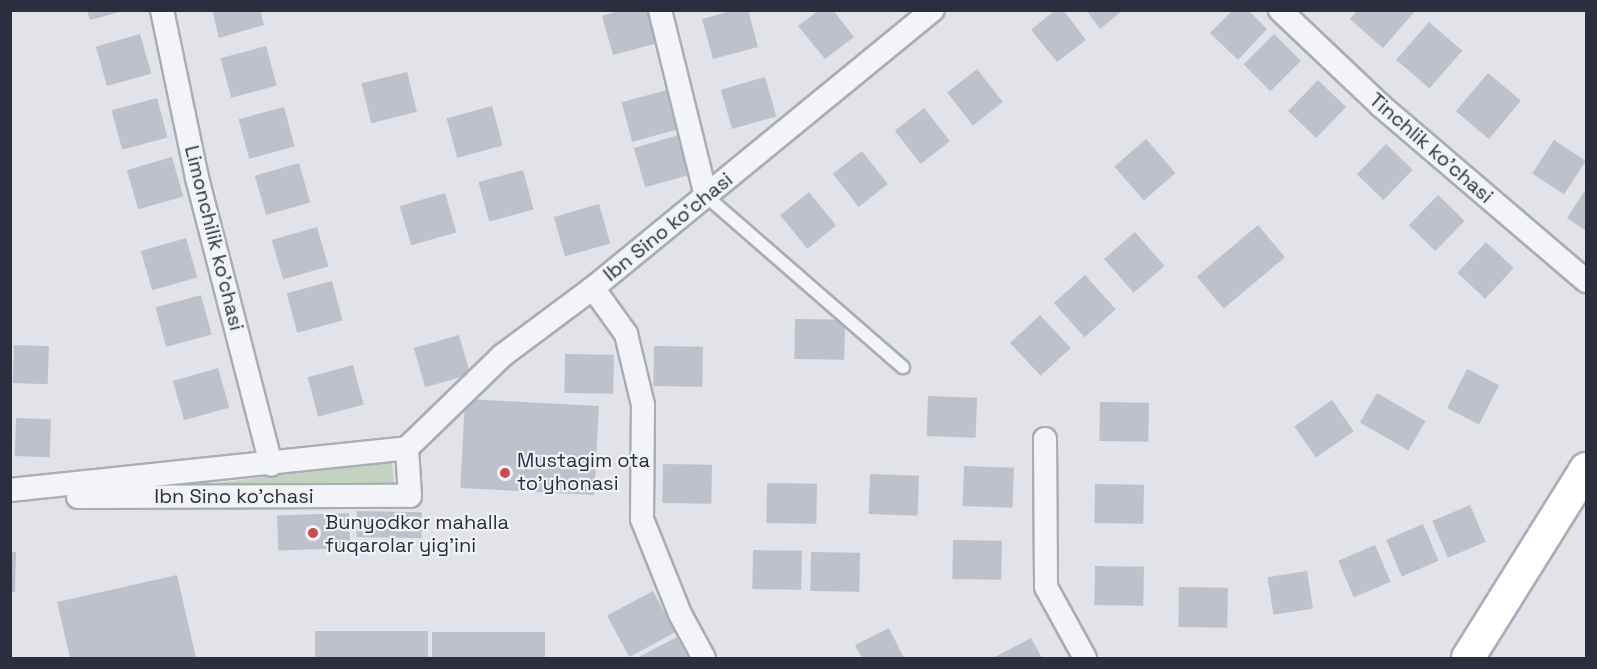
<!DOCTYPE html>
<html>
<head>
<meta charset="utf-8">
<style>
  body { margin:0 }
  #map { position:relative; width:1597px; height:669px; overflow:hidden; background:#e1e3e9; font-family:"Space Grotesk",sans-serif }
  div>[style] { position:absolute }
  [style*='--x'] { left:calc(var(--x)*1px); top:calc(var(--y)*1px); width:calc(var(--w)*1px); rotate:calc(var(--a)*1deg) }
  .green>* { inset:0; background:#c4d2c2 }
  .building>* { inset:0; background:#bec1cb; transform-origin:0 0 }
  .roads { filter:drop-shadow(2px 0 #aaadb6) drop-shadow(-2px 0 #aaadb6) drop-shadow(0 2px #aaadb6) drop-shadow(0 -2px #aaadb6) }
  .service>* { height:12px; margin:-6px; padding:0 6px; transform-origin:6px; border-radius:6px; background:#f3f4f7 }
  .minor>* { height:22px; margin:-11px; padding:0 11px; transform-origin:11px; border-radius:11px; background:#f3f4f7 }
  .secondary>* { height:32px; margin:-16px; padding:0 16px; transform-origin:16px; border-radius:16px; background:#fff }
  .dots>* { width:16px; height:16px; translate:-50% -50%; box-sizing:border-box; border:3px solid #f0f2f6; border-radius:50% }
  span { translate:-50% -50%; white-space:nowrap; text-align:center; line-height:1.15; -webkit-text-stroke:4.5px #f0f2f6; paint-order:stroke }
  .street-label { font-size:20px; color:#2a2e3f }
  .poi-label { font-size:20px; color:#2a2e3f }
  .left { translate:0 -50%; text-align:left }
  .frame { position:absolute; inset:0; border:12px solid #2a2e3f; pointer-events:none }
</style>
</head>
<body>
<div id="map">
  <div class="green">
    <div style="clip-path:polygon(392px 462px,394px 485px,174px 488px)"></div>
  </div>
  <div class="building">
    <div style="clip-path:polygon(87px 10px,123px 10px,123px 11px,90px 20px)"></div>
    <div style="clip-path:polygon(212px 10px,260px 10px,264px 25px,219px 38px)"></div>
    <div style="clip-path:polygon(621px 10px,648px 10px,658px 43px,613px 55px,602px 16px)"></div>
    <div style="clip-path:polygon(734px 10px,748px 10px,758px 47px,713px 59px,702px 19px)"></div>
    <div style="clip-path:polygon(819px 10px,833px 10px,854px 37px,825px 59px,798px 26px)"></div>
    <div style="clip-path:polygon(1055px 10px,1063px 10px,1086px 40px,1057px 62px,1031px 30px)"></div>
    <div style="clip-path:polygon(1086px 10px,1123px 10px,1100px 29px)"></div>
    <div style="clip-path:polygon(1233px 10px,1248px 10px,1267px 29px,1238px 60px,1210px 33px)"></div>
    <div style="clip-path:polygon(1358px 10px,1416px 10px,1383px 48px,1350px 19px)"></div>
    <div style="left:1429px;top:22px;width:44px;height:50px;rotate:41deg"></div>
    <div style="left:140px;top:34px;width:41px;height:46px;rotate:74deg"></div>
    <div style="left:1274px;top:34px;width:38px;height:43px;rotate:45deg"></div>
    <div style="left:266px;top:46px;width:41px;height:47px;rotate:75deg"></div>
    <div style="left:977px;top:69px;width:42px;height:38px;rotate:52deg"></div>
    <div style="left:407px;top:72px;width:41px;height:47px;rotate:76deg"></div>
    <div style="left:1488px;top:73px;width:43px;height:50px;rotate:40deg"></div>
    <div style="left:765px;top:77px;width:41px;height:46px;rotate:74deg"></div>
    <div style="left:1318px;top:80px;width:39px;height:43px;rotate:44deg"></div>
    <div style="left:667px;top:90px;width:41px;height:47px;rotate:75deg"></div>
    <div style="left:157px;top:98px;width:41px;height:47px;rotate:75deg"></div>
    <div style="left:492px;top:106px;width:41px;height:47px;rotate:75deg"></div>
    <div style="left:284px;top:107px;width:41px;height:47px;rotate:75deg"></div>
    <div style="left:924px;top:108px;width:42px;height:37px;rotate:52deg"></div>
    <div style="left:679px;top:135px;width:41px;height:47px;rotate:74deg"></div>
    <div style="left:1146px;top:139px;width:45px;height:42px;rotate:49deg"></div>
    <div style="left:1554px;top:140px;width:38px;height:40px;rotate:33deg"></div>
    <div style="left:1386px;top:144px;width:37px;height:42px;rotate:44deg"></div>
    <div style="left:862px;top:151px;width:42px;height:37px;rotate:52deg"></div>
    <div style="left:172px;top:157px;width:41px;height:47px;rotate:74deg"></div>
    <div style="left:299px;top:163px;width:41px;height:46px;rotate:74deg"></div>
    <div style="left:523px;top:170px;width:41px;height:46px;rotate:75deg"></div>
    <div style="clip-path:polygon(1586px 189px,1586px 231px,1567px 218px)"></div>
    <div style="left:809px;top:192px;width:43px;height:37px;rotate:51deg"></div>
    <div style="left:445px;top:193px;width:41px;height:47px;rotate:74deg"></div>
    <div style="left:1438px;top:195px;width:37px;height:42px;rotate:44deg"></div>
    <div style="left:599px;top:204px;width:41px;height:47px;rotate:74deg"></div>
    <div style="left:1258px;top:225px;width:42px;height:80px;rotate:50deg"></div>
    <div style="left:317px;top:227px;width:41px;height:47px;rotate:74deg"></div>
    <div style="left:1135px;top:232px;width:45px;height:41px;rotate:49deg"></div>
    <div style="left:186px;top:238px;width:41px;height:47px;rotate:74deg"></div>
    <div style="left:1486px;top:242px;width:38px;height:42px;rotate:43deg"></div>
    <div style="left:1085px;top:275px;width:46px;height:42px;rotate:48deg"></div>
    <div style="left:332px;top:281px;width:41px;height:47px;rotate:75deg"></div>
    <div style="left:201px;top:295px;width:41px;height:47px;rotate:75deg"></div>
    <div style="left:1040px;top:315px;width:45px;height:41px;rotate:47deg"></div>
    <div style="left:795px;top:319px;width:50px;height:40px;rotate:1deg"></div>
    <div style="left:459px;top:335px;width:41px;height:47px;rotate:74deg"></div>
    <div style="left:14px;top:345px;width:35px;height:38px;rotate:2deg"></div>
    <div style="left:654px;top:346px;width:49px;height:40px;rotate:1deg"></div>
    <div style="left:565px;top:354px;width:49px;height:39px;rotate:1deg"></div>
    <div style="left:353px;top:365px;width:41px;height:47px;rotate:75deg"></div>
    <div style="left:218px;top:368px;width:41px;height:47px;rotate:74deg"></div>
    <div style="left:1467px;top:369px;width:36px;height:44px;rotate:27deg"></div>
    <div style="left:1377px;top:393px;width:56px;height:34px;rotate:30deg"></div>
    <div style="left:928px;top:396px;width:49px;height:40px;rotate:2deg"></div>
    <div style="left:465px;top:399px;width:134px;height:89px;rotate:3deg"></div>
    <div style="left:1332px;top:400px;width:38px;height:46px;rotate:55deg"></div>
    <div style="left:1100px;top:402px;width:49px;height:39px;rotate:1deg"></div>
    <div style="left:16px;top:418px;width:35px;height:38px;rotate:2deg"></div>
    <div style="left:663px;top:464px;width:49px;height:39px;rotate:1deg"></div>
    <div style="left:964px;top:466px;width:50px;height:40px;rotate:2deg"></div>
    <div style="left:870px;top:474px;width:49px;height:40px;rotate:2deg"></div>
    <div style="left:767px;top:483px;width:50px;height:40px;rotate:1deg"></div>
    <div style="left:1095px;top:484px;width:49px;height:39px;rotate:1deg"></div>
    <div style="left:1470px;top:505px;width:40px;height:41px;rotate:67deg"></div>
    <div style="left:357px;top:511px;width:65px;height:26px;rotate:1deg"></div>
    <div style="left:349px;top:513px;width:35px;height:72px;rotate:88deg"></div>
    <div style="left:1423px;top:524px;width:40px;height:40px;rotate:67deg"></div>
    <div style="left:953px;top:540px;width:49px;height:39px;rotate:1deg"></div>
    <div style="left:1375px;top:545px;width:40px;height:40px;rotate:67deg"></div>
    <div style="left:753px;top:550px;width:49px;height:39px;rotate:1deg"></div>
    <div style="clip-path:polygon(10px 552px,16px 552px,15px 592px,10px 592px)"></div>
    <div style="left:811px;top:552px;width:49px;height:39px;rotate:1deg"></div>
    <div style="left:1095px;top:566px;width:49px;height:39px;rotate:1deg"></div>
    <div style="left:1307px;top:571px;width:38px;height:40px;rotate:81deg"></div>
    <div style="clip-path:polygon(177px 575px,196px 658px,70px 658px,57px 602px)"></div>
    <div style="left:1179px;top:587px;width:49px;height:40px;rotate:1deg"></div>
    <div style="left:653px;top:591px;width:47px;height:52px;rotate:62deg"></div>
    <div style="clip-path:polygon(889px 628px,904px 658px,862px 658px,855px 645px)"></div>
    <div style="left:315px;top:631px;width:113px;height:27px"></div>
    <div style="left:432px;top:632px;width:113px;height:26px"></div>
    <div style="clip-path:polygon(677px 637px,688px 658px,637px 658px)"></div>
    <div style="clip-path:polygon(1031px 638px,1042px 658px,993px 658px)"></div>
  </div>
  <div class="roads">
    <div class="service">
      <div style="--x:706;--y:196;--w:261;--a:41"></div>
    </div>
    <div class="minor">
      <div style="--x:162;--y:10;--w:172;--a:78.2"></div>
      <div style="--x:197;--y:178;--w:296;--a:75.5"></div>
      <div style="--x:660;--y:10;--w:192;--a:76.1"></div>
      <div style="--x:1280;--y:10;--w:138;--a:43.5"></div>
      <div style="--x:1380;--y:105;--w:271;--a:40.5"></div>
      <div style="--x:593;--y:288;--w:57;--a:54.3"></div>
      <div style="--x:626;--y:334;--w:73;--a:76.5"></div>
      <div style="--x:643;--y:405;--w:114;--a:90.5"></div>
      <div style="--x:642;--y:519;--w:102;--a:68.2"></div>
      <div style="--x:680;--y:614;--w:50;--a:61.4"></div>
      <div style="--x:1045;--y:439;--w:148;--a:89.6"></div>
      <div style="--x:1046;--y:587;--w:81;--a:61.2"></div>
      <div style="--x:10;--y:490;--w:399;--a:-6"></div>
      <div style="--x:407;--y:448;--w:134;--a:-44.1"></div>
      <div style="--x:503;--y:355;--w:112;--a:-36.7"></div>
      <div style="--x:593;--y:288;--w:439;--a:-39.3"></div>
      <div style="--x:78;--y:497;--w:332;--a:-0.2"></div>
      <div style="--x:410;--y:496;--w:48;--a:-93.6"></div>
    </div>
    <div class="secondary">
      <div style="--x:1468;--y:658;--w:223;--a:-58"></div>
    </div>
  </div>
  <div class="dots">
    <div style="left:505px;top:473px;background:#c64e4d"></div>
    <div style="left:313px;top:533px;background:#c64e4d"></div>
  </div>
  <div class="street-label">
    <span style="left:1431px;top:148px;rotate:41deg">Tinchlik ko'chasi</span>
    <span style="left:668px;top:227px;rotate:-39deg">Ibn Sino ko'chasi</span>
    <span style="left:214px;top:238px;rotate:76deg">Limonchilik ko'chasi</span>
    <span style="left:234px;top:496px">Ibn Sino ko'chasi</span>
  </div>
  <div class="poi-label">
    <span class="left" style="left:517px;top:472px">Mustagim ota<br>to'yhonasi</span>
    <span class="left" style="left:325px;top:534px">Bunyodkor mahalla<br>fuqarolar yig'ini</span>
  </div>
  <div class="frame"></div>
</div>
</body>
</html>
